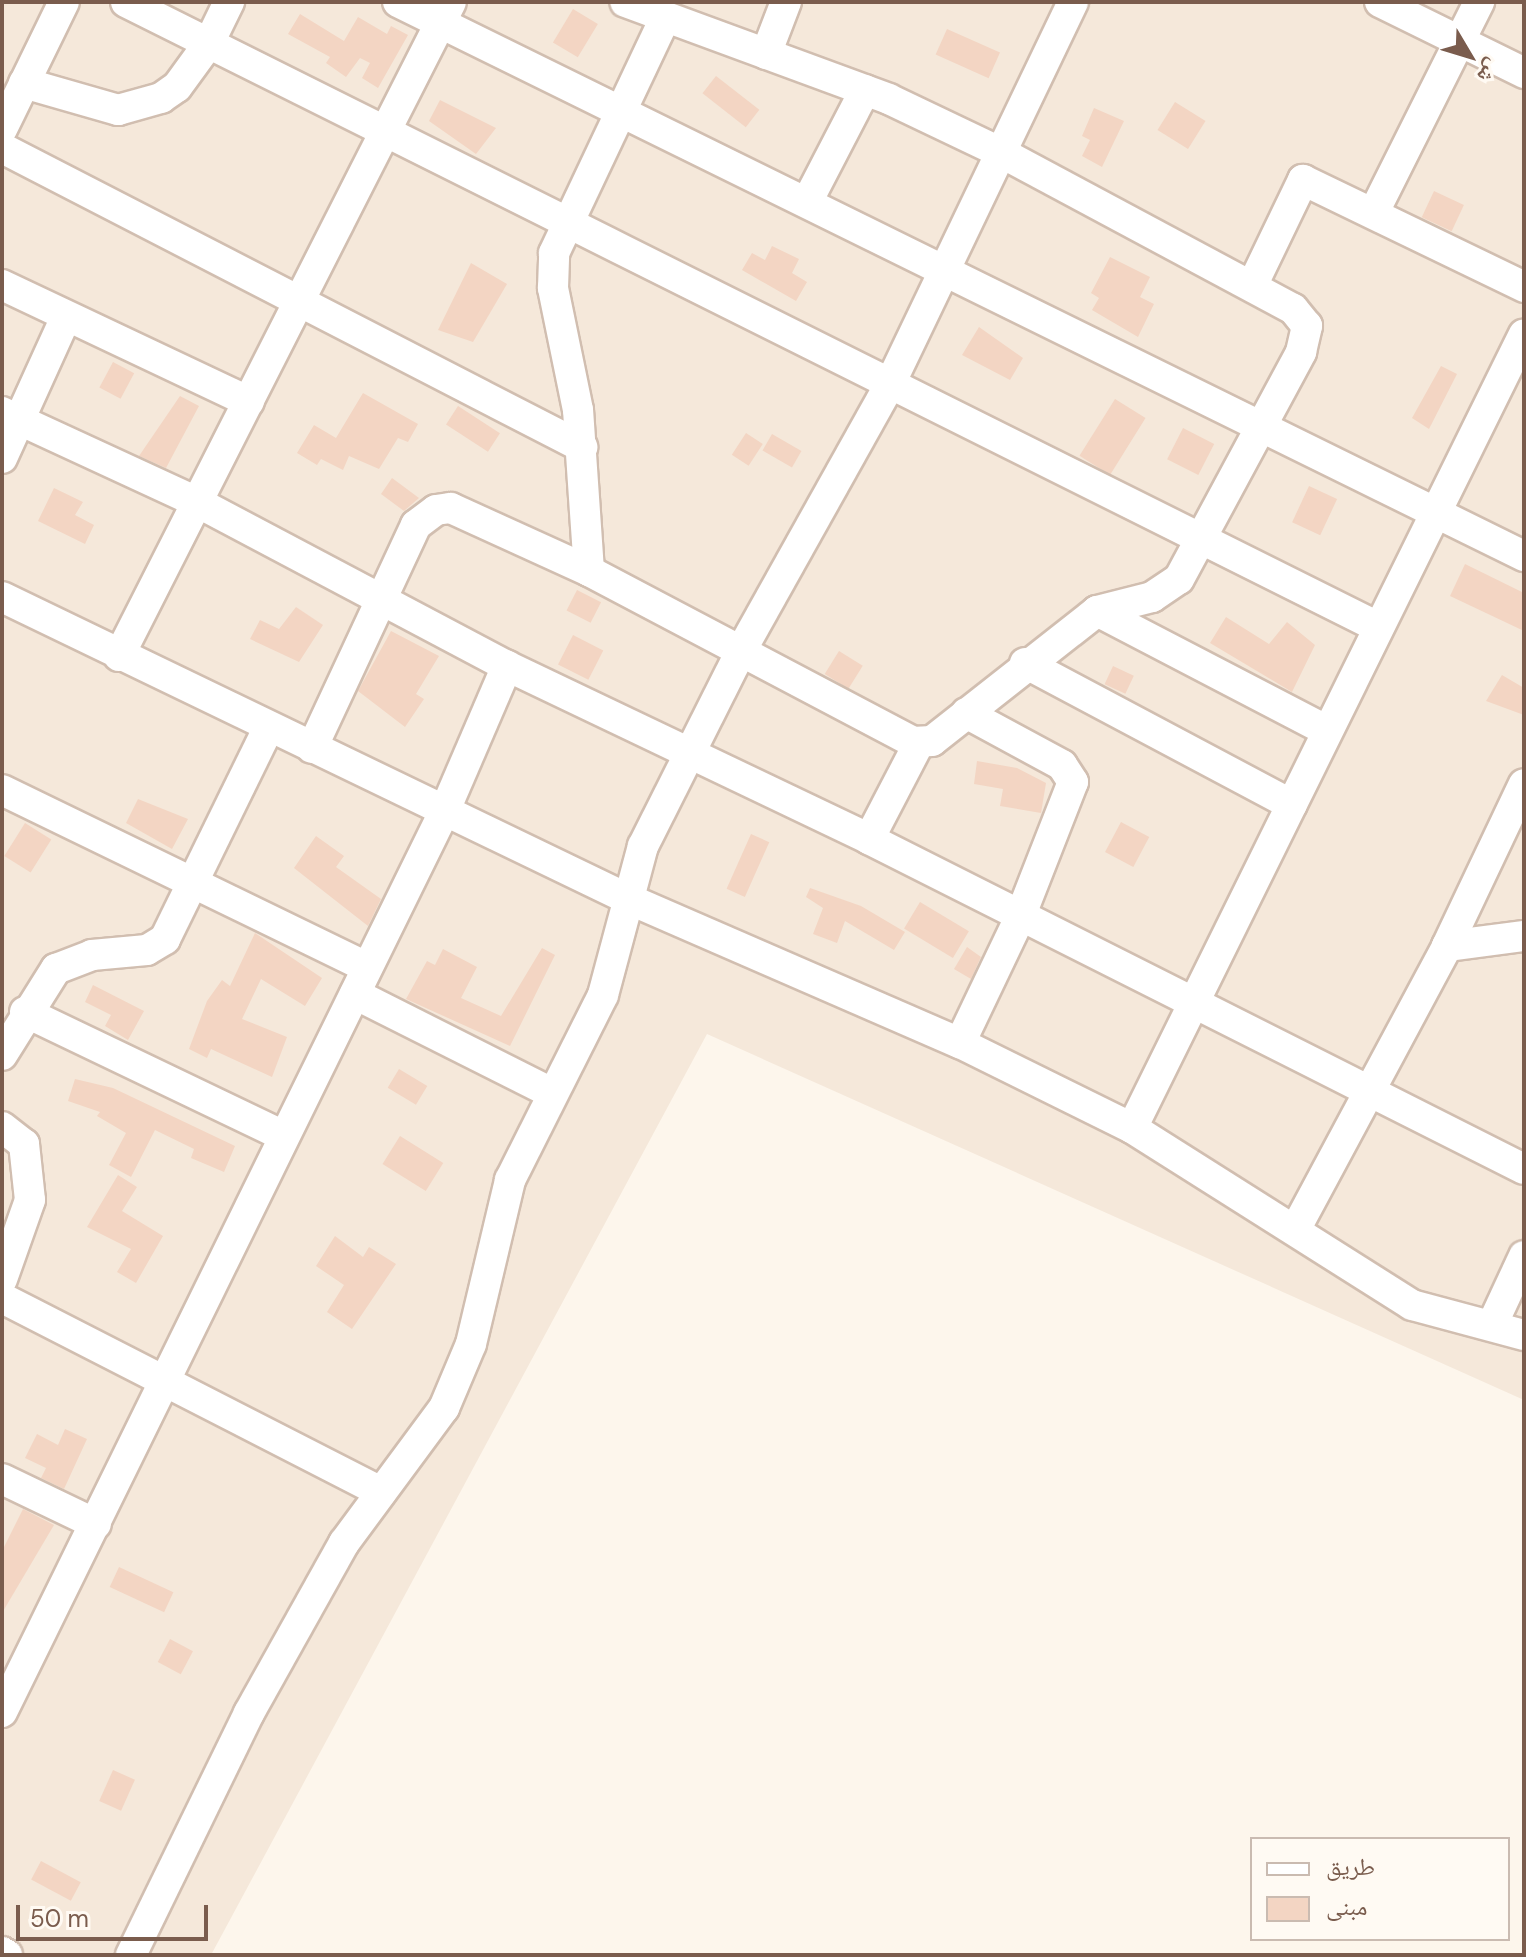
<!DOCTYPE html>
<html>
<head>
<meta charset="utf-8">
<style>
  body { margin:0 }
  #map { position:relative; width:1526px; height:1957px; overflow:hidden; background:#fdf6ec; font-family:"DM Sans","Noto Naskh Arabic",sans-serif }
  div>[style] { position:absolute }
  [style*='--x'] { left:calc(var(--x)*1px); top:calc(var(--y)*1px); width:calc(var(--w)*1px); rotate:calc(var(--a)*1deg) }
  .residential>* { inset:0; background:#f5e8da }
  .building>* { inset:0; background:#f3d5c3; transform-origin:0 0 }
  .roads { filter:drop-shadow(2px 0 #d1beb0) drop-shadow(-2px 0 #d1beb0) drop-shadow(0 2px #d1beb0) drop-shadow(0 -2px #d1beb0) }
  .street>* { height:30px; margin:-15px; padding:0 15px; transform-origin:15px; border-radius:15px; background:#fff }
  span { translate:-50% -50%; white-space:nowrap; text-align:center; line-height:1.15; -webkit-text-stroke:7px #fffaf3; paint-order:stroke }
  .frame { position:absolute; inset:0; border:4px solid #7a5c4d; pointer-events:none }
  .legend { position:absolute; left:1250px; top:1837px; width:260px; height:104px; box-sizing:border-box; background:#fffaf3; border:2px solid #cabbb1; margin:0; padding:10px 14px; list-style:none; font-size:24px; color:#7a5c4d }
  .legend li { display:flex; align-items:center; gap:16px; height:40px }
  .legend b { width:40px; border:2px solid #cabbb1 }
  .north { position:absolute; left:1430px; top:16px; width:80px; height:80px; -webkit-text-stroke:6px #fffaf3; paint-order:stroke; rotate:128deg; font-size:22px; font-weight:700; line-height:32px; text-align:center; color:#7a5c4d }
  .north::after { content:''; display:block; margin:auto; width:28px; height:36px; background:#7a5c4d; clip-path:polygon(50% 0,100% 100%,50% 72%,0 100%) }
  .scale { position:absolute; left:16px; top:1905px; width:192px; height:36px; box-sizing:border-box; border:4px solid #7a5c4d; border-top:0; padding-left:10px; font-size:24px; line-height:28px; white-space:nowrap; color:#7a5c4d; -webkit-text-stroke:6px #fffaf3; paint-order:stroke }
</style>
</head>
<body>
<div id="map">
  <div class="residential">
    <div style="clip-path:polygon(2px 2px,1524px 2px,1524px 1400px,707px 1034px,211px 1955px,2px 1955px)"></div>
  </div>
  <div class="building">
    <div style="left:573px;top:9px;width:29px;height:39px;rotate:31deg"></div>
    <div style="clip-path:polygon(300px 14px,344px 41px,358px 17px,387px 34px,391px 26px,408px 35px,378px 88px,362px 78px,370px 63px,360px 58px,346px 77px,326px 63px,330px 57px,288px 34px)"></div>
    <div style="left:947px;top:29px;width:58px;height:28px;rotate:24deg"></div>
    <div style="left:716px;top:76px;width:55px;height:22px;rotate:38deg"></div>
    <div style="clip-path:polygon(440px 100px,496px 128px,476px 154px,429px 121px)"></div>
    <div style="left:1175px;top:102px;width:36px;height:33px;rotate:32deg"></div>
    <div style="clip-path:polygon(1094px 108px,1124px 121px,1102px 167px,1082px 156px,1090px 140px,1082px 136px)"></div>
    <div style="left:1434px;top:191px;width:33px;height:29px;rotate:25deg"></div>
    <div style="clip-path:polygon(772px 246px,799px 259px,792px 273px,807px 282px,796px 301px,742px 270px,752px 253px,765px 260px)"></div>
    <div style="clip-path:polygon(1110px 257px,1150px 277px,1140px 297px,1154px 304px,1138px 337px,1092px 310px,1099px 298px,1091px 293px)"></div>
    <div style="clip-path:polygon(471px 263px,507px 284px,473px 342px,438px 330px)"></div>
    <div style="clip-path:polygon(979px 327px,1023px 358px,1010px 380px,962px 355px)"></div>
    <div style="left:113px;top:362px;width:24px;height:29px;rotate:28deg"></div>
    <div style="clip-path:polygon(1441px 366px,1457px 374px,1429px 429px,1412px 418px)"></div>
    <div style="clip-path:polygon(363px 393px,418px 424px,408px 442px,398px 438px,379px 469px,349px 456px,343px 470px,321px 459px,317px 465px,297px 453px,314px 425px,336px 438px)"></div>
    <div style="clip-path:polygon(180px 396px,199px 406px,166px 468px,139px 456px)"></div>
    <div style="left:1115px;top:399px;width:36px;height:67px;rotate:32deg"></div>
    <div style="left:458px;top:406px;width:50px;height:22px;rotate:33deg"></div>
    <div style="left:1183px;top:428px;width:35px;height:35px;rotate:27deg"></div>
    <div style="left:746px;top:433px;width:20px;height:26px;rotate:33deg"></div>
    <div style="left:772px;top:434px;width:34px;height:19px;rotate:30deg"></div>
    <div style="clip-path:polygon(392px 478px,419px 498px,404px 511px,381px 494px)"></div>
    <div style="left:1309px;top:486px;width:31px;height:40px;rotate:25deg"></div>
    <div style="clip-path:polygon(54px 488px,83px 502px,75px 515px,94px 525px,85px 544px,38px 521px)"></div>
    <div style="clip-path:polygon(1465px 564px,1524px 593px,1524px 631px,1450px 596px)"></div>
    <div style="left:577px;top:590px;width:27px;height:23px;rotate:27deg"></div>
    <div style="clip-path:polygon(296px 607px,323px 625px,299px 662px,250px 639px,260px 620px,279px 629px)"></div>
    <div style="clip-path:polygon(1226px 617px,1269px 644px,1287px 622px,1315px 645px,1292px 692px,1210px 643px)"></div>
    <div style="clip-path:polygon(391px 631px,439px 656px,416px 694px,424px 699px,405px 727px,358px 691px)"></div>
    <div style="left:573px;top:635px;width:34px;height:33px;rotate:27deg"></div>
    <div style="left:839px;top:651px;width:28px;height:27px;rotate:32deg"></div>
    <div style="left:1113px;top:666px;width:23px;height:20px;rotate:25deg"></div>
    <div style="clip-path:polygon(1502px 675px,1524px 688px,1524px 715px,1486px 701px)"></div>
    <div style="clip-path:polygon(977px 761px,1017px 768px,1046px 783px,1041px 813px,1000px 806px,1003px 789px,974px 784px)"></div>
    <div style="clip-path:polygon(138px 799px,188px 819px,172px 849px,126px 823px)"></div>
    <div style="left:1121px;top:822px;width:32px;height:34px;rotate:28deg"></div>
    <div style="left:25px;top:823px;width:31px;height:39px;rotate:32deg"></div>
    <div style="left:751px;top:834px;width:20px;height:60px;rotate:24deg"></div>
    <div style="clip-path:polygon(316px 836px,344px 856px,336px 867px,381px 899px,368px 926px,294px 868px)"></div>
    <div style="clip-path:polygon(810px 888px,861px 906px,905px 932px,894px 950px,845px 921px,837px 943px,813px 934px,823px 908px,806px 897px)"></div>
    <div style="left:920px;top:902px;width:57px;height:31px;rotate:31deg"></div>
    <div style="clip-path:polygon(255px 933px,322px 978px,305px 1006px,261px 979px,242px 1019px,287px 1037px,272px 1077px,211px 1049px,207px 1058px,189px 1049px,207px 1001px,222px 980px,230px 986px)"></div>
    <div style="clip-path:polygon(967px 947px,981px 957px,971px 979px,954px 969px)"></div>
    <div style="clip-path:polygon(542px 948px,555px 955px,510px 1046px,406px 999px,427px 961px,435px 965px,443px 949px,477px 967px,461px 998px,501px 1016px)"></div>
    <div style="clip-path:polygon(93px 985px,144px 1011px,128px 1040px,105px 1026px,111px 1015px,85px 1002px)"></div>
    <div style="left:399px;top:1069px;width:33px;height:22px;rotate:31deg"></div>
    <div style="clip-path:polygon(75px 1079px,113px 1088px,235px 1146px,224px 1172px,191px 1158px,194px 1149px,155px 1130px,131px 1177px,109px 1165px,126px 1133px,97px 1116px,100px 1112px,68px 1101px)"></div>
    <div style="left:400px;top:1136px;width:51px;height:33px;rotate:32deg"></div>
    <div style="clip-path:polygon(118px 1175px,137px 1187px,122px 1211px,163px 1236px,136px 1283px,117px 1272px,131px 1249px,87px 1227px)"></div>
    <div style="clip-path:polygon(335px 1236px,363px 1257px,369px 1247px,396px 1264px,352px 1329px,327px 1312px,344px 1285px,316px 1266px)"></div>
    <div style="clip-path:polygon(65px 1429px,87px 1439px,64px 1489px,41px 1478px,46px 1468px,25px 1458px,37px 1434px,58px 1445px)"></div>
    <div style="clip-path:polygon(23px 1509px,54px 1525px,2px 1613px,2px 1551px)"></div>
    <div style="left:119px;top:1567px;width:60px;height:22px;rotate:25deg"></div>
    <div style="left:170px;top:1639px;width:26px;height:26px;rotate:28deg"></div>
    <div style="left:113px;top:1770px;width:24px;height:34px;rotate:24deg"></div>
    <div style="left:41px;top:1861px;width:45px;height:21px;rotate:28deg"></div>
  </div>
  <div class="roads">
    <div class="street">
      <div style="--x:126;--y:2;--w:1397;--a:26.53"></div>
      <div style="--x:398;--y:2;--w:1255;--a:26.2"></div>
      <div style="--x:1380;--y:2;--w:161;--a:26.2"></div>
      <div style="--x:766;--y:54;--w:56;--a:-69"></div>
      <div style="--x:24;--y:83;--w:98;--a:16"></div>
      <div style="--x:118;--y:110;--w:45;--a:-15.6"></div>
      <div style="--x:161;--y:98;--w:19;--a:-35"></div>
      <div style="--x:177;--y:87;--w:54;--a:-54"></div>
      <div style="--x:209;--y:43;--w:46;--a:-64"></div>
      <div style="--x:2;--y:129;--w:141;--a:-64"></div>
      <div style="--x:2;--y:148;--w:653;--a:27.27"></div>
      <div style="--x:807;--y:202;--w:126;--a:-62.6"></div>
      <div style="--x:1374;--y:212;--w:235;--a:-63.4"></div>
      <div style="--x:2;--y:285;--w:273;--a:25.3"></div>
      <div style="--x:1252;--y:286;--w:118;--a:-64.3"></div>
      <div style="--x:1303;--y:180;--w:246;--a:25.8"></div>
      <div style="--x:2;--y:412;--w:215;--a:24.8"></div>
      <div style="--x:197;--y:502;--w:351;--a:27.9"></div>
      <div style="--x:507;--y:666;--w:401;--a:25.5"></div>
      <div style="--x:869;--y:839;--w:733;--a:26.74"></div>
      <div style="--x:2;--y:458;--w:155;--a:-65.6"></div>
      <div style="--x:589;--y:571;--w:161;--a:-93.9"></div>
      <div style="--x:578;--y:410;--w:125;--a:-101.6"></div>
      <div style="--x:553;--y:288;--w:35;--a:-88"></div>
      <div style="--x:554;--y:253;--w:260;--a:-64.7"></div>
      <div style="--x:2;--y:597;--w:693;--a:25.75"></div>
      <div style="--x:626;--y:898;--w:364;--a:23.5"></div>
      <div style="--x:960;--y:1043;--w:192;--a:26.3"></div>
      <div style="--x:1132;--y:1128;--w:331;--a:32.3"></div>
      <div style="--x:1412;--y:1305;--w:116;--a:15"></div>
      <div style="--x:1097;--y:611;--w:258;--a:27.5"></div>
      <div style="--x:119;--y:656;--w:733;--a:-63.09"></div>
      <div style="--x:1025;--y:663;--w:302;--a:28"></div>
      <div style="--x:312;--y:748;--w:246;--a:-65"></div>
      <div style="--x:416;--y:525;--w:25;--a:-37"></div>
      <div style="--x:436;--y:510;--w:15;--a:-8"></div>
      <div style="--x:451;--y:508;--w:152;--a:24.5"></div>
      <div style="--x:589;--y:571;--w:366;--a:27.8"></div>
      <div style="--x:913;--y:742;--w:19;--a:-3"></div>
      <div style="--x:932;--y:741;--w:210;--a:-38.2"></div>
      <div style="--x:1097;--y:611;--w:57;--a:-14.3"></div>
      <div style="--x:1152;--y:597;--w:32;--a:-34"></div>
      <div style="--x:1179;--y:579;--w:258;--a:-61.7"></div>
      <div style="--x:1301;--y:352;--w:27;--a:-77"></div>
      <div style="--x:1307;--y:326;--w:22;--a:-129"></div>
      <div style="--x:1293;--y:309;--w:330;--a:-151.8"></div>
      <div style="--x:1002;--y:153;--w:125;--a:-154.5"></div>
      <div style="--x:889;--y:99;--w:281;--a:-159.8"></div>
      <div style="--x:2;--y:790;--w:405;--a:25.9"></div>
      <div style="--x:869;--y:839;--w:108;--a:-62.5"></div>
      <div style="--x:1447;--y:946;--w:78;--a:-7.4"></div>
      <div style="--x:355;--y:994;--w:220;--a:26.7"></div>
      <div style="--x:25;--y:1012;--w:287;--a:25.6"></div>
      <div style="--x:960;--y:1043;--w:140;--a:-64.5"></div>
      <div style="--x:1020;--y:917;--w:145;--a:-68.6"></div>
      <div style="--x:1073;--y:782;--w:20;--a:-123"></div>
      <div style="--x:1062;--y:765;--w:109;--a:-151.6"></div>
      <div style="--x:2;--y:1055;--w:102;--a:-57.9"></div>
      <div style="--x:56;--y:969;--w:39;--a:-21"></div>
      <div style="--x:92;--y:955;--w:55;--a:-5.2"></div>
      <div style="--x:147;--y:950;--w:21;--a:-31"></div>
      <div style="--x:165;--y:939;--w:236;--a:-63.9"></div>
      <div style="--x:2;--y:1127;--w:28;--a:38"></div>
      <div style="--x:24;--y:1144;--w:56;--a:83.9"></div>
      <div style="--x:30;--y:1200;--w:84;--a:109.5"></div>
      <div style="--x:1132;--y:1128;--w:885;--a:-63.72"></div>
      <div style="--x:1295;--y:1230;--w:322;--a:-61.8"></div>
      <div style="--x:1447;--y:946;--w:179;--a:-64.6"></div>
      <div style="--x:2;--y:1298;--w:426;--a:27.1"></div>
      <div style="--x:1492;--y:1325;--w:76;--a:-65.1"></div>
      <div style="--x:2;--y:1479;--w:104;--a:25.6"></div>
      <div style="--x:2;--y:1712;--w:1005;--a:-63.84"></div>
      <div style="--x:445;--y:810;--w:157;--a:-66.7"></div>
      <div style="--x:2;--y:1952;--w:6;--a:31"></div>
      <div style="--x:131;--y:1955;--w:269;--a:-64"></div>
      <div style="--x:249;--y:1713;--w:195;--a:-60.8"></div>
      <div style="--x:344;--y:1543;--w:168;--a:-53.5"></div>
      <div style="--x:444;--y:1408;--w:69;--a:-67.1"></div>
      <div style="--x:471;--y:1344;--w:169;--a:-76.6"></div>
      <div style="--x:510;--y:1180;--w:207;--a:-63.3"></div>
      <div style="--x:603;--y:995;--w:154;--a:-75"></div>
      <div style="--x:643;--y:846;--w:220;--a:-63.3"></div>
      <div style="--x:742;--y:649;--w:304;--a:-60.8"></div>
      <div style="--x:890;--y:384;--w:424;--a:-64.4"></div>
    </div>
  </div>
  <div class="frame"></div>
  <ul class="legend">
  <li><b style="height:10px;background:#fff"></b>طريق</li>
  <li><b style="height:22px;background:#f3d5c3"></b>مبنى</li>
  </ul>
  <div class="north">ش</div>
  <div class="scale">50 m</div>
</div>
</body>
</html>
